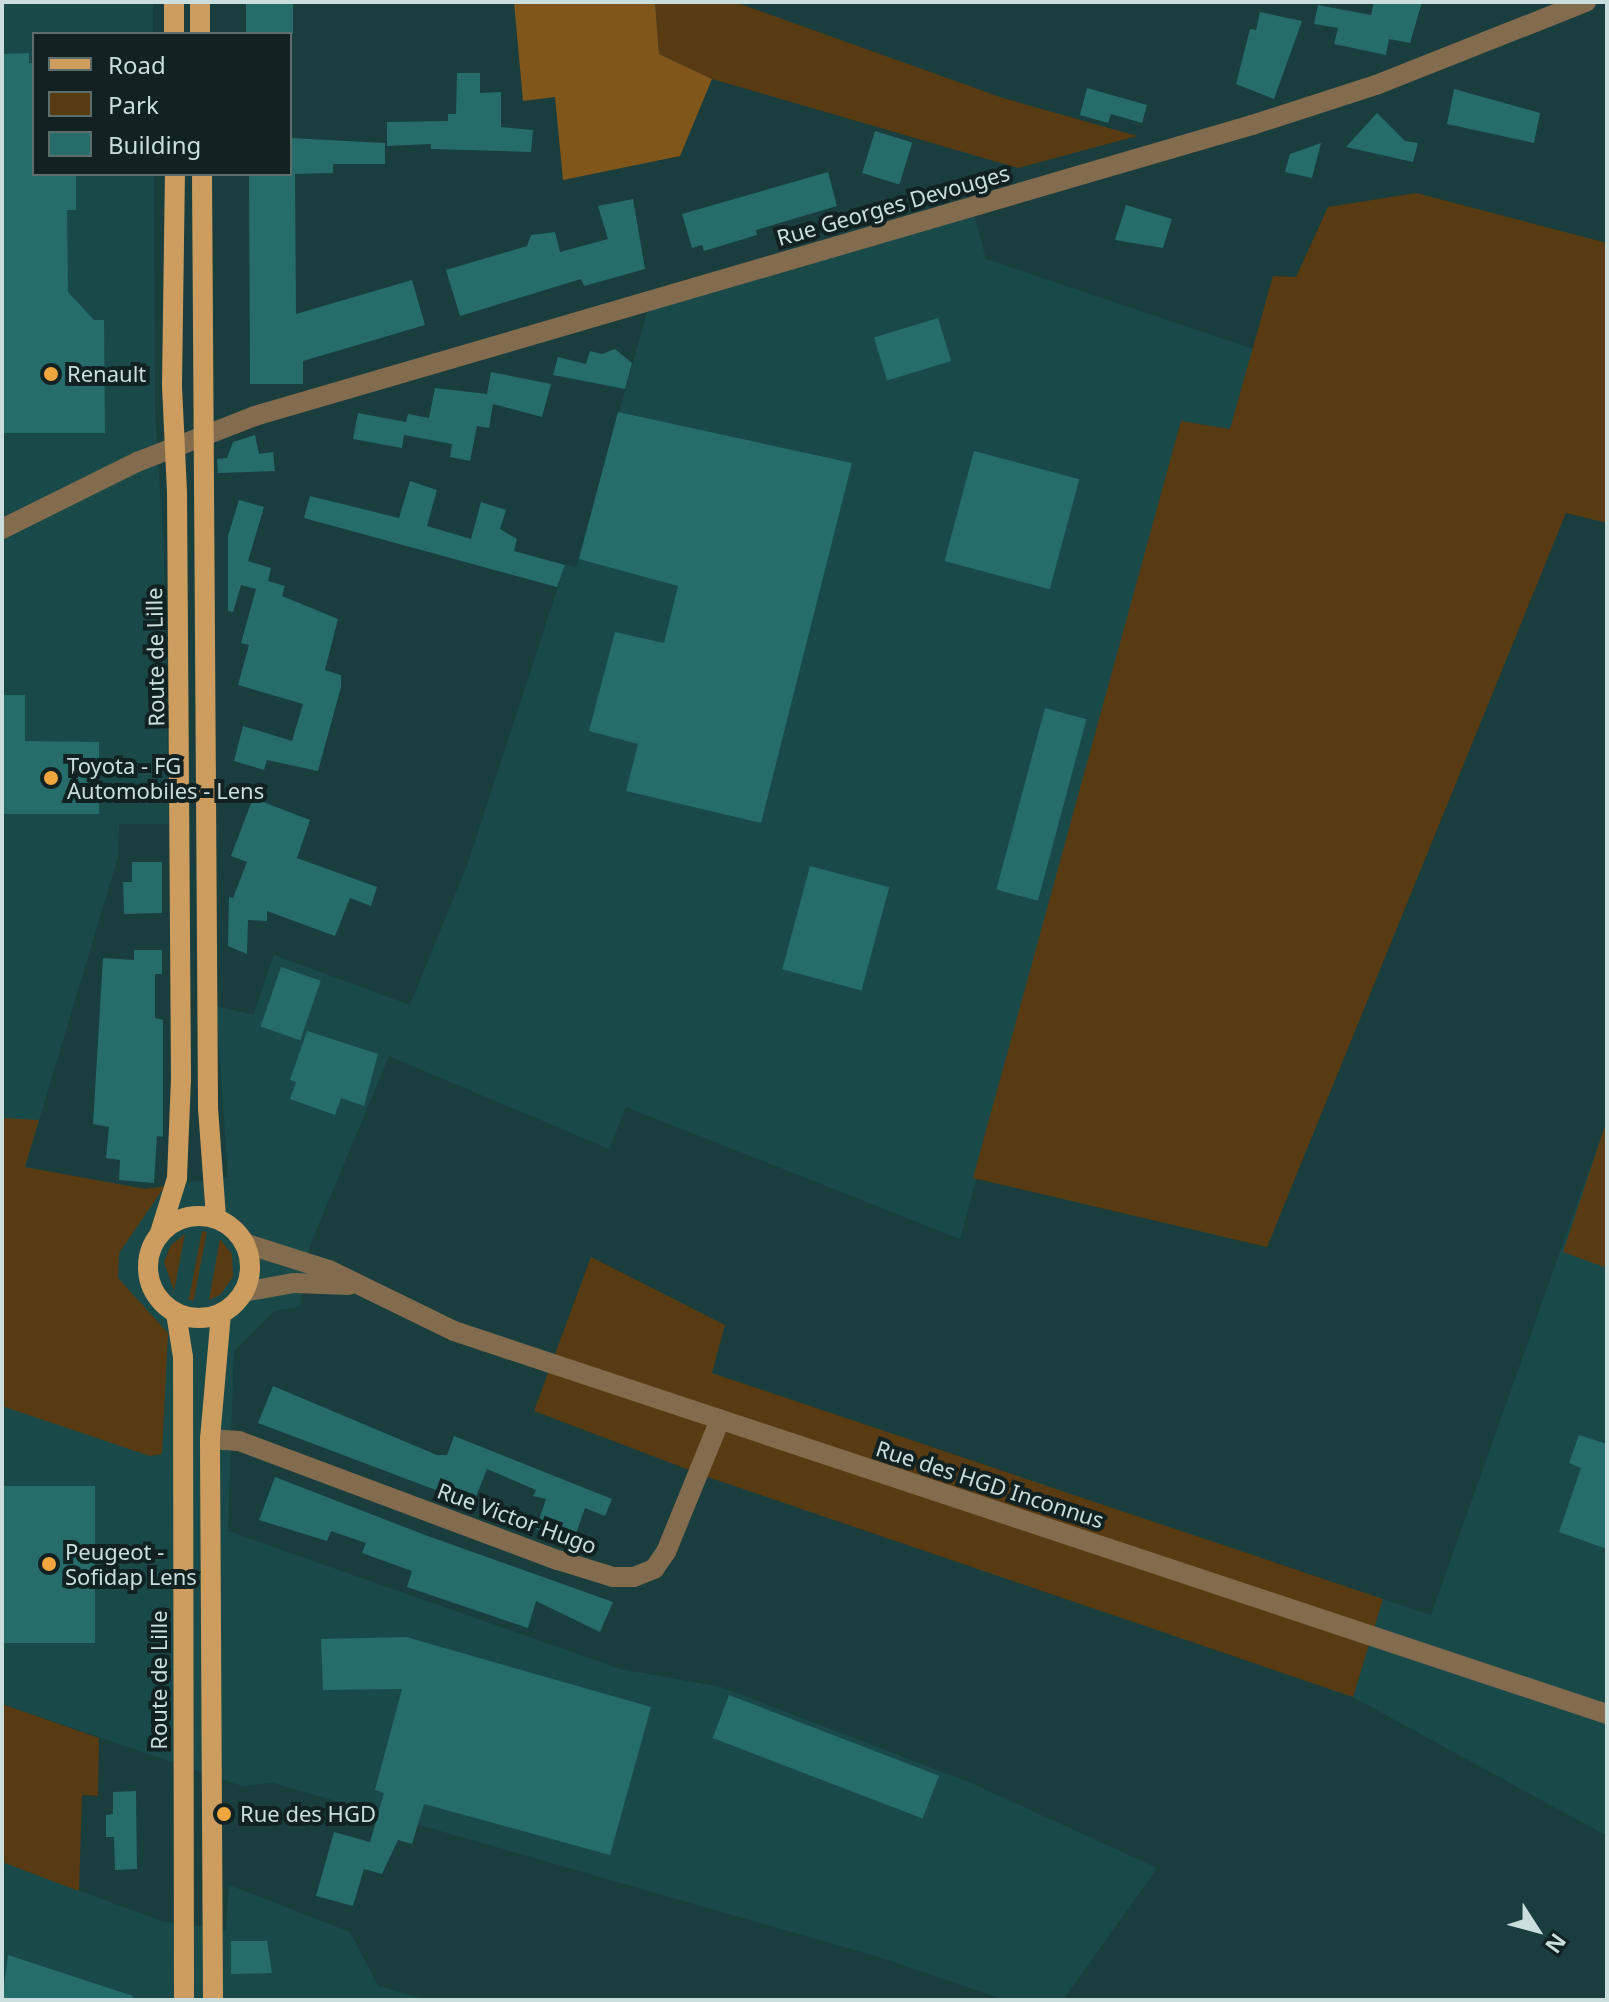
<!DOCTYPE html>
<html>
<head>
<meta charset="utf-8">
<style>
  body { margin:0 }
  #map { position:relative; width:1609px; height:2002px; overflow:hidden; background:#193e3d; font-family:"Noto Sans",sans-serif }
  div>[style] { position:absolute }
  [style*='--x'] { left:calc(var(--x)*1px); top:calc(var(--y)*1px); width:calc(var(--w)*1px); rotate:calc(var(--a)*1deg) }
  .built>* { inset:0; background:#194a49 }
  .green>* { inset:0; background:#583b12; transform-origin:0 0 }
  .forest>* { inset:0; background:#80561b }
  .building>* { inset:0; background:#256c6b; transform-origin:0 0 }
  .minor>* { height:20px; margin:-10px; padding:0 10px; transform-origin:10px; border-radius:10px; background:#836b4e }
  .major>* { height:20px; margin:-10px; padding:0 10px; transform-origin:10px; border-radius:10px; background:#cd9c5f }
  .major>.ring { margin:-10px; padding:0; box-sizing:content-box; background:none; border:20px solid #cd9c5f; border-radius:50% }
  .dots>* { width:22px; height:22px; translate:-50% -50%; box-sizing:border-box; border:4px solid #122121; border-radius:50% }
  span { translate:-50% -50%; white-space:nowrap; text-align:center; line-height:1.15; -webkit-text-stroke:8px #122121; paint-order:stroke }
  .street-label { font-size:22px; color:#cadedd }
  .poi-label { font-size:22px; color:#cadedd }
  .left { translate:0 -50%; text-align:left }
  .frame { position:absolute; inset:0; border:4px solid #cadedd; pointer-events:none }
  .legend { position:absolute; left:32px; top:32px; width:260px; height:144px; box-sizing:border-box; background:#122121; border:2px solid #5c6d6c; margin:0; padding:10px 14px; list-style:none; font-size:24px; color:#cadedd }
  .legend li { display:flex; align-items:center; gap:16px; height:40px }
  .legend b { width:40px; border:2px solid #5c6d6c }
  .north { position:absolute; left:1497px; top:1890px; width:80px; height:80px; -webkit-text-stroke:6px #122121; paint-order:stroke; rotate:126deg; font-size:22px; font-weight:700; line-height:32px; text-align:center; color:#cadedd }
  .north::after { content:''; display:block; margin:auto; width:28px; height:36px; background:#cadedd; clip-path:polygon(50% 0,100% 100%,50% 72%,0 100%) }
</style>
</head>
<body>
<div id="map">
  <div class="built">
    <div style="clip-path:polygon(2px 2px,153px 2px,153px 34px,34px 34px,34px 174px,154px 174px,155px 410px,164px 552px,169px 824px,119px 824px,118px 857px,25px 1167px,145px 1189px,228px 1177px,216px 1006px,253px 1015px,274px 955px,410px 1005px,468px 863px,565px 565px,576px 567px,650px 302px,972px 207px,986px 259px,1253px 349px,1230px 430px,1181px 421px,960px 1239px,626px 1107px,609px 1149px,389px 1056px,310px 1245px,300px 1307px,274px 1311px,234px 1351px,228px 1531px,620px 1669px,721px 1687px,971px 1783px,1157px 1868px,1063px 2000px,1005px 2000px,879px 1957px,273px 1783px,242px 1786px,2px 1704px)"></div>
    <div style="clip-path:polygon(1607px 1120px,1607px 1836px,1353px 1697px,1383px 1599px,1431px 1615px)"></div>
    <div style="clip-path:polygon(2px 1862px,161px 1921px,226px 1930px,229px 1885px,350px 1932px,378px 1986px,428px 2000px,2px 2000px)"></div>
  </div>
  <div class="green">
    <div style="clip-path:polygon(655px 2px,735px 2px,1003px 98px,1137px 136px,1018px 168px,712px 79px,659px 54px)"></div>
    <div style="clip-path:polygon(1416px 193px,1607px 243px,1607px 523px,1566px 513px,1267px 1247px,973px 1178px,1181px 421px,1230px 429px,1273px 276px,1296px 277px,1328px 207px)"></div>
    <div style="clip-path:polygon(2px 1118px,39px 1120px,25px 1167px,145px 1189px,165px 1186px,119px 1253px,118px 1278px,168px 1333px,162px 1454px,150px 1456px,2px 1406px)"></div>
    <div style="clip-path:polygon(1607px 1120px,1607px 1268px,1563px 1252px)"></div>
    <div style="left:202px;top:1231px;width:5px;height:70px;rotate:11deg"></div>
    <div style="clip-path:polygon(185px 1234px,174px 1291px,164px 1262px,171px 1245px)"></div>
    <div style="clip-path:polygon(220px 1239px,232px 1254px,233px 1277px,220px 1295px,209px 1300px)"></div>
    <div style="clip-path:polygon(591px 1257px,725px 1325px,712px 1373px,1383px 1599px,1353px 1697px,708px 1477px,534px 1411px)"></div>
    <div style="clip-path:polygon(2px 1704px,99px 1738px,98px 1796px,82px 1795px,79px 1891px,2px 1862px)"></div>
  </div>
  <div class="forest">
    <div style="clip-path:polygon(514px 2px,655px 2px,659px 54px,712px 79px,680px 156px,563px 180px,555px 97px,523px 101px)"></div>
  </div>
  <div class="building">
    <div style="left:246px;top:2px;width:47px;height:32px"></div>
    <div style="clip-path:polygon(1374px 2px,1422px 2px,1410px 43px,1389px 39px,1386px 55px,1334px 44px,1338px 28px,1314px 24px,1318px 5px,1371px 15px)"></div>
    <div style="clip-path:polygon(1260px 12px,1302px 21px,1274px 99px,1236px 84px,1250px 29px,1256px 30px)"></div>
    <div style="clip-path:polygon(29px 53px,29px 63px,34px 63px,34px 174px,76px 174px,76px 210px,67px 210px,68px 292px,94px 320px,104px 320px,105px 433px,2px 433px,2px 54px)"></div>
    <div style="clip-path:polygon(457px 73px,480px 73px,480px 93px,501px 92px,501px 127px,533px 130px,531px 152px,431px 149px,431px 144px,387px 146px,387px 122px,448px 121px,448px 114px,456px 114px)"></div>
    <div style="clip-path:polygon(1087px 88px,1147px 105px,1142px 123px,1111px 114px,1108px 123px,1080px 115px)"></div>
    <div style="clip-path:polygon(1454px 89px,1540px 113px,1534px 143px,1447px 124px)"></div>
    <div style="clip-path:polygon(1377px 113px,1405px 141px,1418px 143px,1413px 162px,1346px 147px)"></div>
    <div style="left:875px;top:131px;width:39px;height:44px;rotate:17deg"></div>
    <div style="clip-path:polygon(290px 138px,385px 143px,385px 164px,333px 164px,333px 173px,290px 174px)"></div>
    <div style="clip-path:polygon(1321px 143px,1312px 178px,1285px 172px,1290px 154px)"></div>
    <div style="clip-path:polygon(828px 172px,837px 206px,756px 230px,757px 235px,704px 251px,702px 245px,692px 248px,682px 214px)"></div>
    <div style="clip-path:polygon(249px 174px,295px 174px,296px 314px,412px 280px,425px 325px,303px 361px,303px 384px,250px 384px)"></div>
    <div style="clip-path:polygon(633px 199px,645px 269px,584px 286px,581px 279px,460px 316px,446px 270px,527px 246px,531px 235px,555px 232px,560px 252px,608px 239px,598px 206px)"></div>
    <div style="clip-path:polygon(1126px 205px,1172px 219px,1163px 248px,1115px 240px)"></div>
    <div style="left:938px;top:318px;width:45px;height:67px;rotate:73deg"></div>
    <div style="clip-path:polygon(615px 349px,632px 363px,625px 389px,553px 375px,558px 357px,586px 364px,590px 351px,602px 354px)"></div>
    <div style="clip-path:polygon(491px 372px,551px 384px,542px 417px,493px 404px,489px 428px,477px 426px,470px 461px,450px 457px,452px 444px,404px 435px,402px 448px,353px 439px,358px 413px,406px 422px,408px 414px,429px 418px,435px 388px,487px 394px)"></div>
    <div style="clip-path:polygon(618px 412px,852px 463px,761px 823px,626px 791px,638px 744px,589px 731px,615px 632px,664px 643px,678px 586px,579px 559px)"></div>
    <div style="clip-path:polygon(255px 435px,259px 454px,273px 452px,275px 471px,218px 473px,217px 459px,227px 458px,233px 442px)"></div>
    <div style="left:974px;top:451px;width:109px;height:114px;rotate:15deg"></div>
    <div style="clip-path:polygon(410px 481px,437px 490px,427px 526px,471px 539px,481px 502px,506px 510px,500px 529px,517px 539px,514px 551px,565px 565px,557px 587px,304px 518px,310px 496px,399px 518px)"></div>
    <div style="clip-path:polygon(239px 500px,264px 507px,248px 561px,271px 568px,268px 581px,285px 586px,282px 596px,338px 619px,325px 670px,341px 675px,341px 687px,318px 771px,267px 760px,264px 770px,234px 761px,243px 726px,292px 741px,303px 704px,238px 685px,249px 645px,241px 643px,256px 589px,241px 585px,233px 612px,228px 611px,228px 536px)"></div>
    <div style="clip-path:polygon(2px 695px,25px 695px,25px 741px,99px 742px,99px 814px,2px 814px)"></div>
    <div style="left:1045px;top:708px;width:43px;height:188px;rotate:15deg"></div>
    <div style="clip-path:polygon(253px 798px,310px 820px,297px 858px,377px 887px,371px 906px,350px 898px,335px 936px,267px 911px,267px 921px,248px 920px,247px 954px,228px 946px,229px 897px,233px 898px,247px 862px,231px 856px)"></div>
    <div style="clip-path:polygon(132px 862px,162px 862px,162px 913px,124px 914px,123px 882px,132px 882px)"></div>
    <div style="left:810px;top:866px;width:82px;height:107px;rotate:15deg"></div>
    <div style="clip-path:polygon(134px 950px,162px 950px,162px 974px,155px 974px,155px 1018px,163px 1020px,163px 1137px,157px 1136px,154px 1183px,119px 1180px,120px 1160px,106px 1158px,109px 1127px,93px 1124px,103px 958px,134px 960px)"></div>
    <div style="left:281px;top:967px;width:42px;height:63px;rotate:19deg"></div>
    <div style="clip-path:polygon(307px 1031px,378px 1054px,364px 1106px,341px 1098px,335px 1115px,290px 1099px,296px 1082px,290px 1080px)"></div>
    <div style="clip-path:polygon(273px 1386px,437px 1455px,447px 1455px,454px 1436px,612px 1499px,605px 1516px,585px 1508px,573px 1542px,536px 1529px,546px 1499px,533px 1496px,536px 1490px,487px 1469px,473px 1504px,258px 1423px)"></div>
    <div style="clip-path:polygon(1579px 1435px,1607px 1444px,1607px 1549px,1559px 1532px,1581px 1468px,1569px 1463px)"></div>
    <div style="clip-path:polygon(275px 1477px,425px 1535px,613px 1602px,600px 1632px,536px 1601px,528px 1628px,407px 1587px,412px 1571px,362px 1553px,366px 1543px,331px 1531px,327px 1541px,259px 1520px)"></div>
    <div style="left:2px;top:1486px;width:93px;height:157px"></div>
    <div style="clip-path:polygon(406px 1637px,651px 1707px,610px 1855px,424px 1804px,412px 1844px,398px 1840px,382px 1874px,364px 1869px,353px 1906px,316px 1896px,334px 1832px,370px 1842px,384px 1793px,375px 1790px,402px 1689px,323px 1690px,321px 1639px)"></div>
    <div style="left:729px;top:1695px;width:225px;height:46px;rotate:21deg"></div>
    <div style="clip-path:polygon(136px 1791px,137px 1869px,115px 1870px,114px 1837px,106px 1837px,106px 1815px,113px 1814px,113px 1792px)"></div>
    <div style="clip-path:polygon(231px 1941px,267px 1941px,272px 1973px,231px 1974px)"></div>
    <div style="clip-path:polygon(8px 1955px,133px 1996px,132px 2000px,2px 2000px)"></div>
  </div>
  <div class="minor">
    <div style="--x:2;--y:529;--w:151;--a:-26.4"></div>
    <div style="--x:137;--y:462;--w:127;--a:-21.3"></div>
    <div style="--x:255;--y:416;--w:1039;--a:-16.27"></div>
    <div style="--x:1252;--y:125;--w:130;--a:-17.9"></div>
    <div style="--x:1376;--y:85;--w:226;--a:-21.6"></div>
    <div style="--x:244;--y:1243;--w:89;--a:17.6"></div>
    <div style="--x:329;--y:1270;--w:139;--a:26"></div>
    <div style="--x:454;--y:1331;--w:1215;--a:18.38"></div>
    <div style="--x:243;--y:1292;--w:52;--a:-10"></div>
    <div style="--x:294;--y:1283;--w:55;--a:2.1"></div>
    <div style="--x:210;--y:1439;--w:29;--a:4"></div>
    <div style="--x:239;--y:1441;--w:340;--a:20.5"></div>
    <div style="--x:558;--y:1560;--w:58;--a:17.2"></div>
    <div style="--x:613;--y:1577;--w:21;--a:0"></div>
    <div style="--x:634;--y:1577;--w:22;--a:-22"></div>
    <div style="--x:654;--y:1569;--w:21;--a:-55"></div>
    <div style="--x:666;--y:1552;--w:143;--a:-67.8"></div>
  </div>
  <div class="major">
    <div style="--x:174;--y:2;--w:32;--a:90"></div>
    <div style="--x:200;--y:2;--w:32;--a:90"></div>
    <div style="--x:202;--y:174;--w:934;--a:89.63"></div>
    <div style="--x:208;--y:1108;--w:110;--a:85.8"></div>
    <div class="ring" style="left:148px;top:1216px;width:82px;height:82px"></div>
    <div style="--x:160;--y:1233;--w:58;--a:-72.8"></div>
    <div style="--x:177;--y:1178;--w:99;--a:-87.7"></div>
    <div style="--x:181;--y:1079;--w:587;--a:-90.39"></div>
    <div style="--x:177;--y:492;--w:107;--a:-92.7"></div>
    <div style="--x:172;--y:385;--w:211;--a:-89.2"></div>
    <div style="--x:176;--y:1313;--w:45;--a:81"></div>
    <div style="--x:183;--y:1357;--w:643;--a:89.91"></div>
    <div style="--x:213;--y:2000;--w:561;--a:-90.31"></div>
    <div style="--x:210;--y:1439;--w:126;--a:-85"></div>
  </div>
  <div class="dots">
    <div style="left:51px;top:374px;background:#f0a63f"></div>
    <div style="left:51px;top:778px;background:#f0a63f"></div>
    <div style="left:49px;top:1564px;background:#f0a63f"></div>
    <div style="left:224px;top:1814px;background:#f0a63f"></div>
  </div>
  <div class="street-label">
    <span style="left:893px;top:205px;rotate:-16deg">Rue Georges Devouges</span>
    <span style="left:155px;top:657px;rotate:-91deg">Route de Lille</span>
    <span style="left:990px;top:1484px;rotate:18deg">Rue des HGD Inconnus</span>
    <span style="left:517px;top:1518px;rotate:20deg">Rue Victor Hugo</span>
    <span style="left:159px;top:1680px;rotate:-90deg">Route de Lille</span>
  </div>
  <div class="poi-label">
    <span class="left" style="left:67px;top:374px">Renault</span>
    <span class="left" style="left:67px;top:778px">Toyota - FG<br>Automobiles - Lens</span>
    <span class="left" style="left:65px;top:1564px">Peugeot -<br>Sofidap Lens</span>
    <span class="left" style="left:240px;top:1814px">Rue des HGD</span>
  </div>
  <div class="frame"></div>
  <ul class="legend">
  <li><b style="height:10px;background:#cd9c5f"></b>Road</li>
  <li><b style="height:22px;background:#583b12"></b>Park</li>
  <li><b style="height:22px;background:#256c6b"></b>Building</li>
  </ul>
  <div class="north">N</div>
</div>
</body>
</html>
